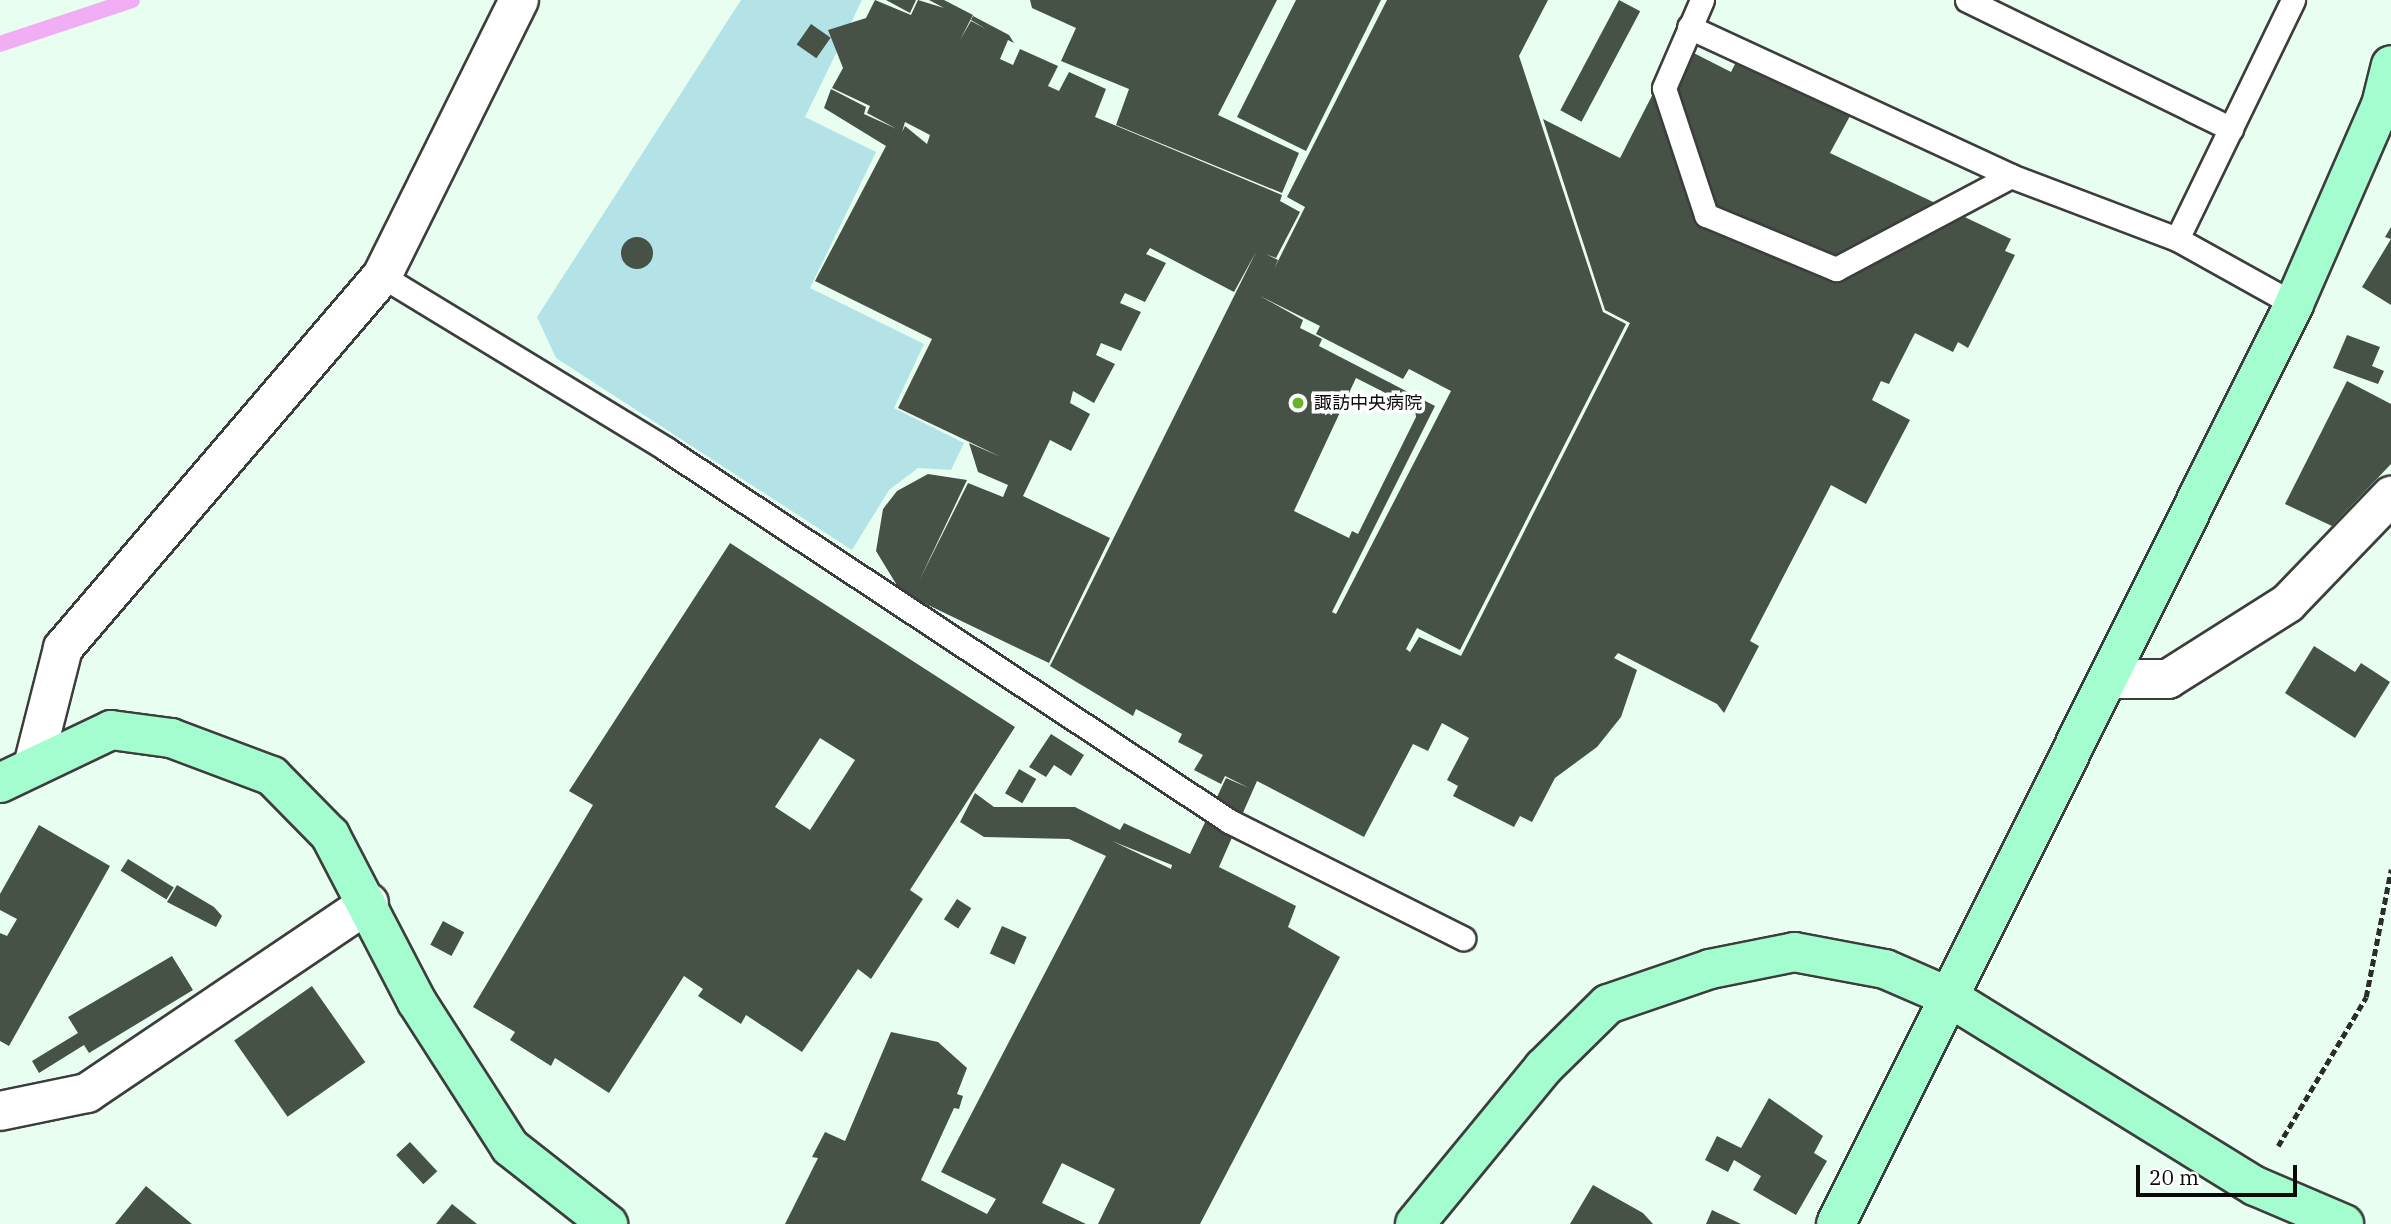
<!DOCTYPE html>
<html>
<head>
<meta charset="utf-8">
<style>
  body { margin:0 }
  #map { position:relative; width:2391px; height:1224px; overflow:hidden; background:#e7fef1; font-family:"IBM Plex Serif","Noto Sans JP",serif }
  div>[style] { position:absolute }
  [style*='--x'] { left:calc(var(--x)*1px); top:calc(var(--y)*1px); width:calc(var(--w)*1px); rotate:calc(var(--a)*1deg) }
  .green>* { inset:0; background:#b3e3e7 }
  .stream>* { height:16px; margin:-8px; padding:0 8px; transform-origin:8px; border-radius:8px; background:#f2aef4 }
  .building>* { inset:0; background:#475247; transform-origin:0 0 }
  .round { border-radius:50% }
  .path>* { height:4.5px; margin-top:-2.25px; transform-origin:0; background:repeating-linear-gradient(90deg,#2c2c2c 0 7px,transparent 0 10.5px) }
  .roads { filter:drop-shadow(2px 0 #3d3d3d) drop-shadow(-2px 0 #3d3d3d) drop-shadow(0 2px #3d3d3d) drop-shadow(0 -2px #3d3d3d) }
  .lane>* { height:23px; margin:-11.5px; padding:0 11.5px; transform-origin:11.5px; border-radius:11.5px; background:#fff }
  .street>* { height:38px; margin:-19px; padding:0 19px; transform-origin:19px; border-radius:19px; background:#fff }
  .secondary>* { height:38px; margin:-19px; padding:0 19px; transform-origin:19px; border-radius:19px; background:#a4fdcf }
  .dots>* { width:19px; height:19px; translate:-50% -50%; box-sizing:border-box; border:4px solid #fff; border-radius:50% }
  span { translate:-50% -50%; white-space:nowrap; text-align:center; line-height:1.15; -webkit-text-stroke:7px #fff; paint-order:stroke }
  .poi-label { font-size:18px; color:#0a0a0a }
  .left { translate:0 -50%; text-align:left }
  .scale { position:absolute; left:2136px; top:1165px; width:161px; height:32px; box-sizing:border-box; border:4px solid #0a0a0a; border-top:0; padding-left:9px; font-size:21px; line-height:24px; white-space:nowrap; color:#0a0a0a; -webkit-text-stroke:5px #fff; paint-order:stroke }
</style>
</head>
<body>
<div id="map">
  <div class="green">
    <div style="clip-path:polygon(741px 0,862px 0,805px 117px,876px 152px,810px 288px,924px 344px,894px 408px,964px 443px,951px 470px,918px 468px,889px 490px,852px 550px,556px 358px,537px 317px)"></div>
  </div>
  <div class="stream">
    <div style="--x:0;--y:44;--w:139;--a:-18.4"></div>
  </div>
  <div class="building">
    <div style="clip-path:polygon(evenodd,875px 0,911px 15px,918px 0,944px 8px,929px 0,944px 0,973px 15px,960px 40px,971px 21px,986px 29px,971px 20px,973px 16px,1009px 35px,1014px 43px,1008px 40px,1000px 59px,1013px 65px,1020px 49px,1058px 66px,1048px 86px,1059px 91px,1069px 72px,1106px 89px,1095px 117px,1282px 195px,1280px 201px,1300px 212px,1276px 258px,1266px 254px,1278px 260px,1274px 269px,1305px 207px,1287px 197px,1387px 0,1548px 0,1519px 56px,1603px 312px,1626px 324px,1460px 650px,1417px 628px,1406px 649px,1410px 652px,1419px 637px,1461px 656px,1630px 323px,1605px 310px,1543px 119px,1620px 158px,1678px 45px,1731px 72px,1737px 60px,1844px 101px,1839px 111px,1850px 116px,1830px 153px,2011px 239px,2005px 251px,2015px 255px,1968px 348px,1958px 342px,1953px 352px,1915px 333px,1889px 384px,1881px 381px,1872px 400px,1910px 420px,1866px 504px,1831px 485px,1750px 641px,1759px 646px,1724px 713px,1717px 704px,1618px 653px,1614px 658px,1637px 670px,1621px 717px,1597px 747px,1555px 778px,1532px 822px,1520px 816px,1514px 827px,1453px 796px,1458px 786px,1447px 780px,1469px 738px,1442px 723px,1428px 751px,1413px 744px,1364px 837px,1257px 781px,1219px 867px,1296px 906px,1288px 927px,1340px 957px,1200px 1224px,1098px 1224px,1115px 1189px,1062px 1163px,1042px 1203px,1086px 1224px,785px 1224px,818px 1158px,812px 1157px,825px 1132px,845px 1141px,891px 1032px,938px 1042px,967px 1068px,957px 1094px,963px 1096px,959px 1109px,954px 1108px,921px 1180px,987px 1214px,996px 1199px,941px 1172px,1106px 856px,1069px 839px,984px 837px,960px 822px,975px 793px,994px 807px,1075px 807px,1120px 830px,1124px 823px,1190px 854px,1226px 778px,1249px 788px,1225px 776px,1221px 784px,1194px 770px,1203px 755px,1178px 742px,1182px 734px,1136px 709px,1133px 716px,1050px 666px,1256px 252px,1234px 292px,1150px 248px,1146px 254px,1166px 263px,1145px 302px,1125px 293px,1120px 303px,1141px 312px,1121px 351px,1101px 343px,1096px 355px,1115px 364px,1094px 403px,1073px 391px,1070px 403px,1090px 414px,1071px 451px,1050px 440px,1023px 496px,1110px 538px,1049px 663px,901px 592px,876px 551px,883px 509px,897px 491px,928px 474px,967px 480px,920px 579px,968px 483px,1003px 497px,1008px 485px,978px 472px,969px 443px,1001px 457px,898px 408px,932px 339px,815px 281px,886px 146px,824px 108px,831px 89px,866px 107px,864px 114px,897px 129px,867px 113px,870px 106px,832px 88px,843px 68px,828px 30px,866px 18px,875px 0,905px 122px,930px 135px,927px 144px,905px 126px,902px 132px,905px 122px,875px 0,1260px 296px,1320px 326px,1316px 334px,1403px 379px,1409px 369px,1451px 391px,1336px 614px,1332px 612px,1435px 406px,1319px 346px,1322px 339px,1300px 328px,1303px 320px,1260px 296px,875px 0,1356px 378px,1415px 408px,1416px 417px,1358px 534px,1352px 531px,1349px 538px,1294px 511px,1356px 378px,875px 0,1112px 841px,1172px 865px,1171px 869px,1112px 841px)"></div>
    <div style="clip-path:polygon(886px 0,916px 0,910px 13px)"></div>
    <div style="clip-path:polygon(1030px 0,1277px 0,1218px 115px,1299px 153px,1282px 193px,1116px 125px,1129px 89px,1061px 61px,1076px 28px,1032px 8px)"></div>
    <div style="clip-path:polygon(1296px 0,1381px 0,1306px 151px,1237px 117px)"></div>
    <div style="left:1619px;top:0;width:24px;height:125px;rotate:28deg"></div>
    <div style="left:811px;top:24px;width:24px;height:25px;rotate:35deg"></div>
    <div style="clip-path:polygon(2391px 227px,2391px 305px,2362px 287px,2391px 239px,2385px 237px)"></div>
    <div class="round" style="left:621px;top:237px;width:32px;height:32px"></div>
    <div style="clip-path:polygon(2347px 335px,2380px 347px,2372px 366px,2384px 371px,2378px 384px,2333px 368px)"></div>
    <div style="clip-path:polygon(2347px 381px,2391px 404px,2391px 464px,2332px 526px,2285px 504px)"></div>
    <div style="clip-path:polygon(evenodd,730px 543px,1015px 727px,910px 890px,923px 899px,871px 979px,858px 969px,802px 1052px,746px 1015px,741px 1024px,698px 996px,703px 989px,684px 976px,609px 1093px,555px 1058px,551px 1066px,510px 1040px,515px 1032px,473px 1007px,593px 805px,569px 791px,730px 543px,820px 738px,855px 760px,810px 830px,775px 807px,820px 738px)"></div>
    <div style="clip-path:polygon(2314px 646px,2355px 672px,2361px 663px,2390px 682px,2355px 738px,2285px 693px)"></div>
    <div style="clip-path:polygon(1051px 734px,1084px 755px,1071px 776px,1054px 765px,1046px 777px,1029px 767px)"></div>
    <div style="left:1019px;top:769px;width:20px;height:28px;rotate:30deg"></div>
    <div style="clip-path:polygon(39px 825px,110px 866px,9px 1046px,0 1041px,0 933px,7px 936px,17px 919px,0 910px,0 894px)"></div>
    <div style="left:128px;top:859px;width:54px;height:14px;rotate:32deg"></div>
    <div style="clip-path:polygon(177px 885px,214px 907px,222px 916px,216px 927px,167px 902px)"></div>
    <div style="left:957px;top:899px;width:17px;height:24px;rotate:33deg"></div>
    <div style="left:443px;top:921px;width:24px;height:27px;rotate:28deg"></div>
    <div style="left:1002px;top:926px;width:27px;height:30px;rotate:24deg"></div>
    <div style="clip-path:polygon(172px 956px,193px 990px,89px 1053px,84px 1045px,39px 1073px,32px 1061px,78px 1033px,68px 1017px)"></div>
    <div style="left:312px;top:986px;width:93px;height:95px;rotate:55deg"></div>
    <div style="clip-path:polygon(1769px 1098px,1823px 1136px,1814px 1153px,1827px 1161px,1796px 1215px,1753px 1190px,1761px 1176px,1734px 1160px,1728px 1172px,1705px 1160px,1717px 1136px,1741px 1148px)"></div>
    <div style="left:410px;top:1142px;width:40px;height:19px;rotate:47deg"></div>
    <div style="clip-path:polygon(1593px 1185px,1643px 1213px,1653px 1224px,1570px 1224px)"></div>
    <div style="clip-path:polygon(146px 1186px,152px 1191px,192px 1224px,115px 1224px)"></div>
    <div style="clip-path:polygon(452px 1204px,477px 1224px,436px 1224px)"></div>
    <div style="clip-path:polygon(1712px 1210px,1741px 1224px,1706px 1224px)"></div>
  </div>
  <div class="path">
    <div style="--x:2278;--y:1146;--w:173;--a:-59.4"></div>
    <div style="--x:2366;--y:997;--w:130;--a:-78.9"></div>
  </div>
  <div class="roads">
    <div class="lane">
      <div style="--x:1702;--y:0;--w:96;--a:113.4"></div>
      <div style="--x:1664;--y:88;--w:134;--a:71.7"></div>
      <div style="--x:1706;--y:215;--w:141;--a:22.6"></div>
      <div style="--x:1836;--y:269;--w:198;--a:-28"></div>
      <div style="--x:1967;--y:0;--w:294;--a:26"></div>
      <div style="--x:1689;--y:27;--w:355;--a:24.8"></div>
      <div style="--x:2011;--y:176;--w:178;--a:20.8"></div>
      <div style="--x:2177;--y:239;--w:134;--a:29.1"></div>
      <div style="--x:2177;--y:239;--w:266;--a:-64.1"></div>
      <div style="--x:382;--y:276;--w:333;--a:31.3"></div>
      <div style="--x:666;--y:449;--w:675;--a:33.45"></div>
      <div style="--x:1229;--y:821;--w:262;--a:26.6"></div>
    </div>
    <div class="street">
      <div style="--x:2111;--y:679;--w:57;--a:0"></div>
      <div style="--x:2168;--y:679;--w:142;--a:-32.3"></div>
      <div style="--x:2288;--y:603;--w:149;--a:-46.1"></div>
      <div style="--x:34;--y:762;--w:118;--a:-75.7"></div>
      <div style="--x:63;--y:648;--w:490;--a:-49.4"></div>
      <div style="--x:382;--y:276;--w:308;--a:-63.6"></div>
      <div style="--x:0;--y:1111;--w:89;--a:-11.7"></div>
      <div style="--x:87;--y:1093;--w:340;--a:-34"></div>
    </div>
    <div class="secondary">
      <div style="--x:0;--y:783;--w:123;--a:-25.5"></div>
      <div style="--x:111;--y:730;--w:61;--a:7.6"></div>
      <div style="--x:171;--y:738;--w:108;--a:20.6"></div>
      <div style="--x:272;--y:776;--w:83;--a:45.5"></div>
      <div style="--x:330;--y:835;--w:188;--a:62.5"></div>
      <div style="--x:417;--y:1002;--w:172;--a:57.3"></div>
      <div style="--x:510;--y:1147;--w:125;--a:38.2"></div>
      <div style="--x:1415;--y:1224;--w:202;--a:-50.6"></div>
      <div style="--x:1543;--y:1068;--w:91;--a:-44.6"></div>
      <div style="--x:1608;--y:1004;--w:108;--a:-18.9"></div>
      <div style="--x:1710;--y:969;--w:86;--a:-11.4"></div>
      <div style="--x:1794;--y:952;--w:93;--a:10.6"></div>
      <div style="--x:1885;--y:969;--w:68;--a:23.5"></div>
      <div style="--x:1947;--y:996;--w:362;--a:31.7"></div>
      <div style="--x:2255;--y:1186;--w:97;--a:23.1"></div>
      <div style="--x:1836;--y:1224;--w:1028;--a:-63.53"></div>
      <div style="--x:2294;--y:304;--w:217;--a:-66.4"></div>
      <div style="--x:2381;--y:105;--w:41;--a:-76"></div>
    </div>
  </div>
  <div class="dots">
    <div style="left:1298px;top:403px;background:#67b527"></div>
  </div>
  <div class="poi-label">
    <span class="left" style="left:1314px;top:403px">諏訪中央病院</span>
  </div>
  <div class="scale">20 m</div>
</div>
</body>
</html>
